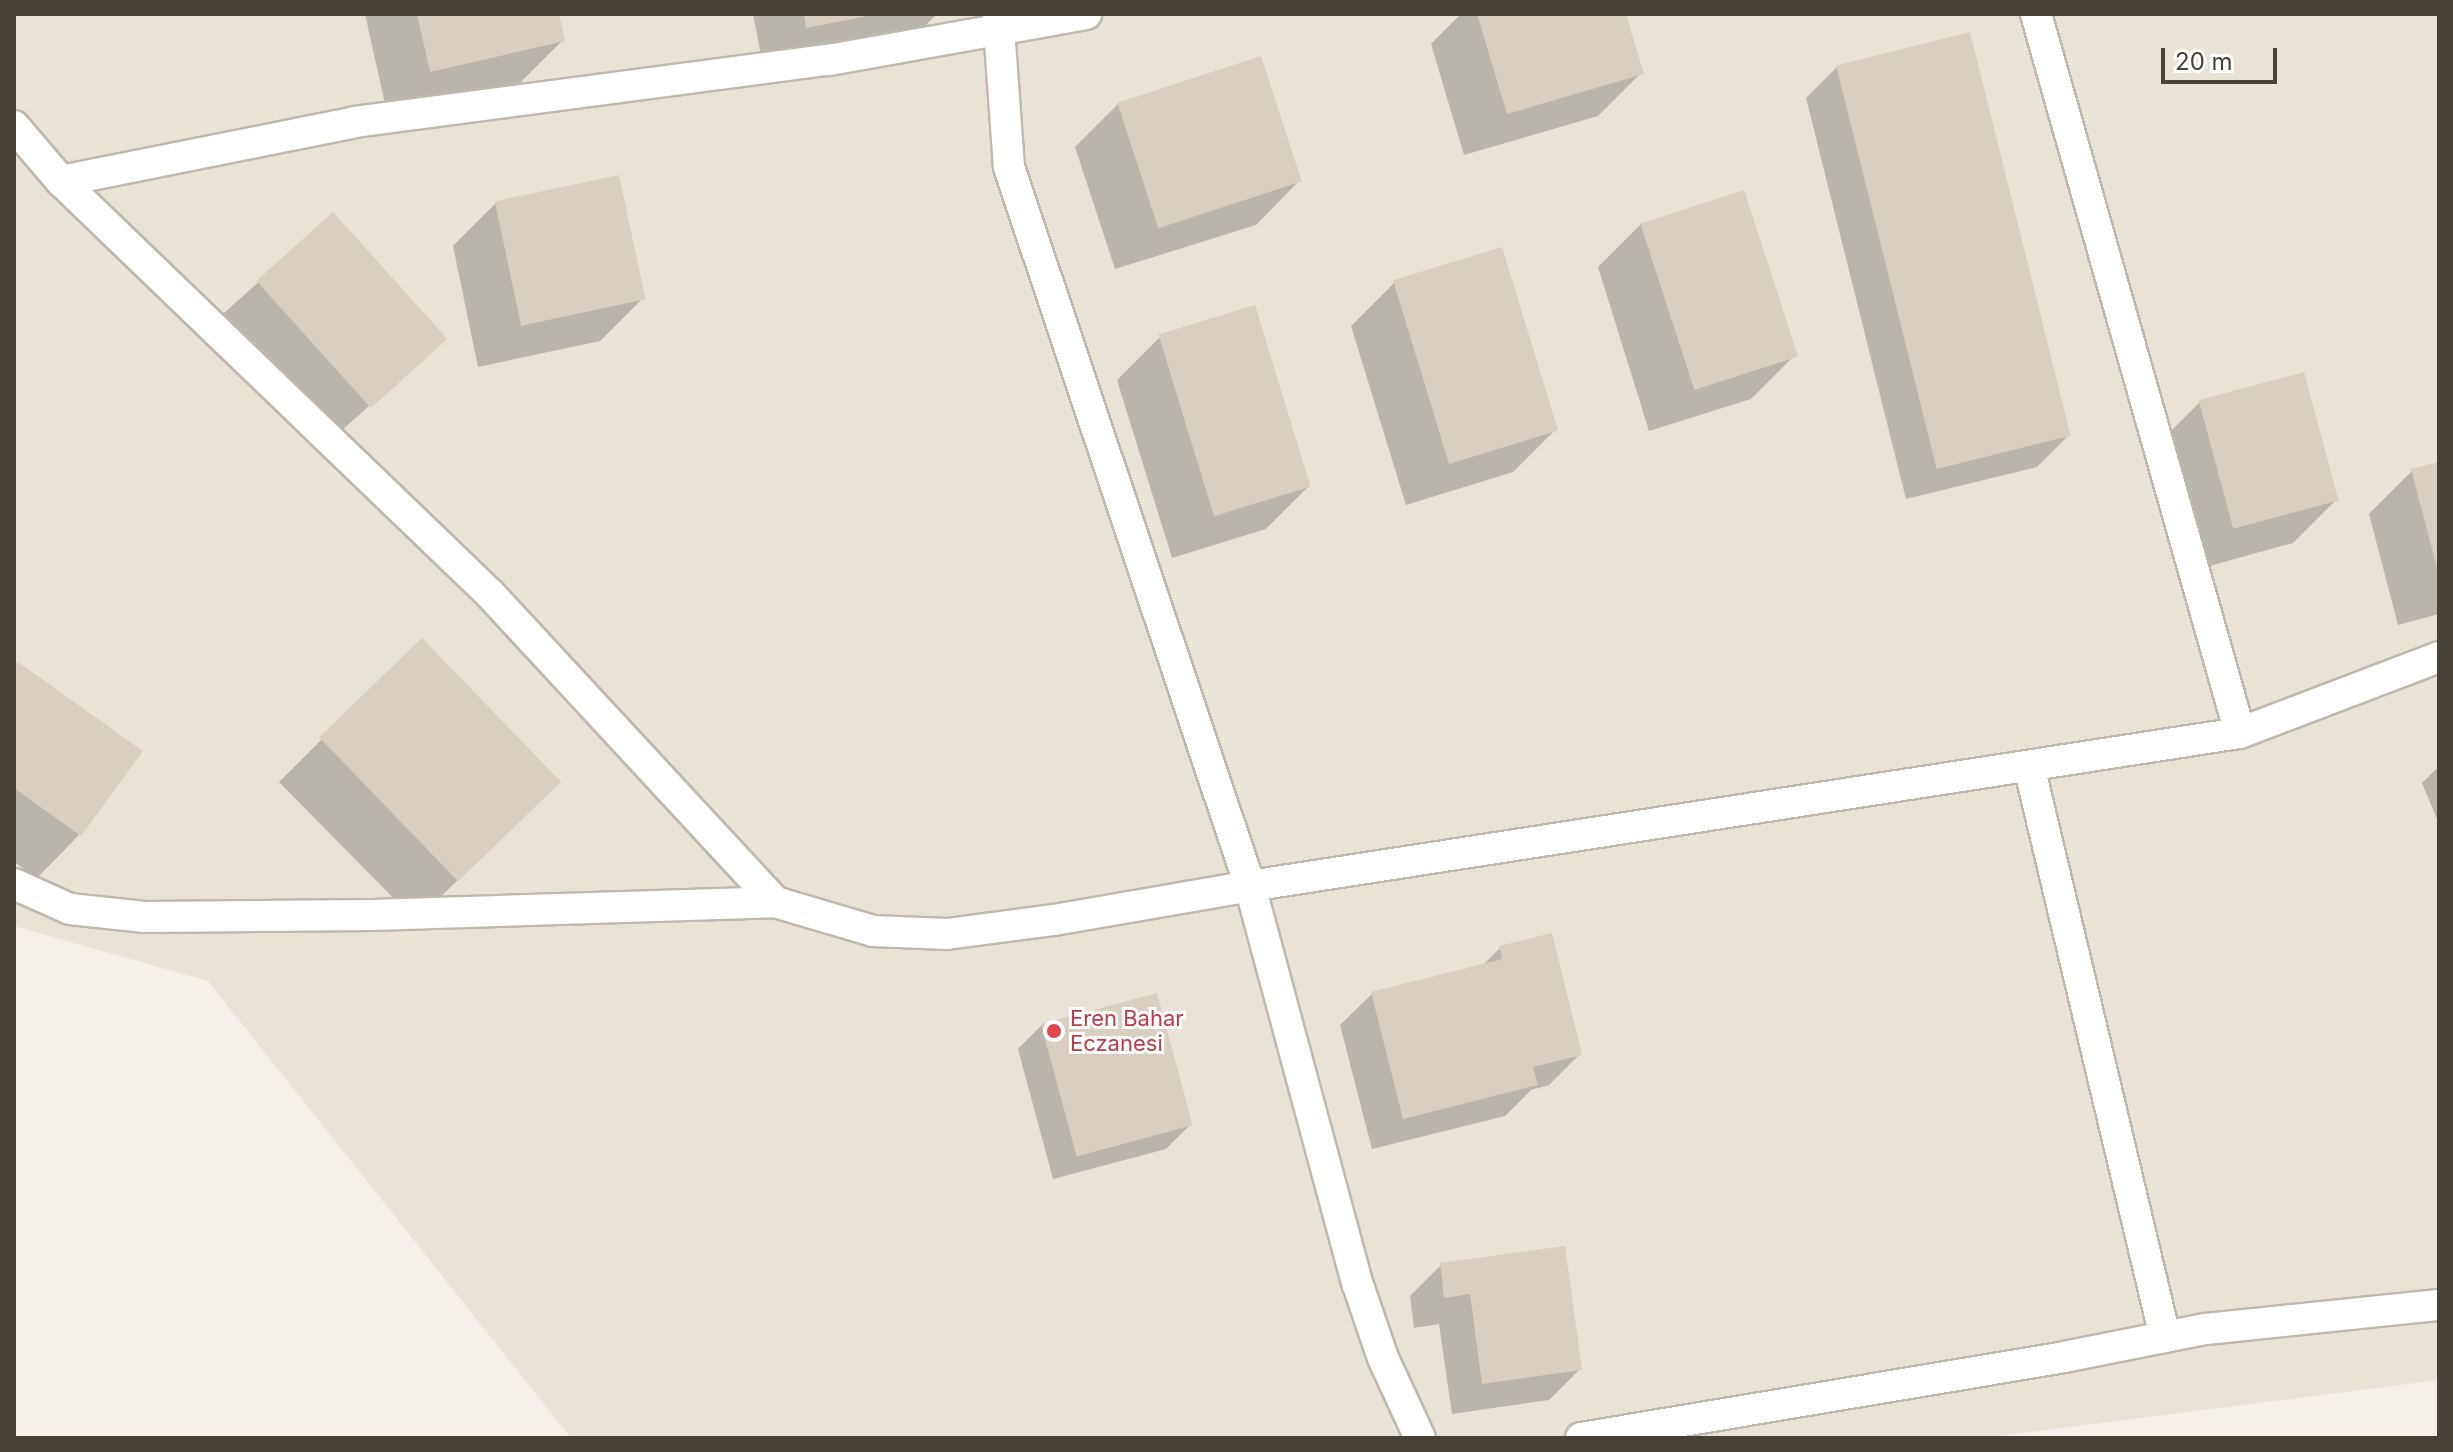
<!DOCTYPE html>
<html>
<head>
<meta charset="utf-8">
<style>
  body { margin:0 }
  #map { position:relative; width:2453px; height:1452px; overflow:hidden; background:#f4f0e9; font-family:Inter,sans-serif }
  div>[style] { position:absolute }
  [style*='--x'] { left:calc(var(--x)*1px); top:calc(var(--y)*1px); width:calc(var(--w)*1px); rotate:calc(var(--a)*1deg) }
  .residential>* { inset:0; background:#e8e2d7 }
  .shadow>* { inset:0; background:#0003; transform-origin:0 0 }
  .building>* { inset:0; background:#d8cec2; transform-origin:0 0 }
  .roads { filter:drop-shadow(2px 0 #bfb8ac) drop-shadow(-2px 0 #bfb8ac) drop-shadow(0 2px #bfb8ac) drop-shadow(0 -2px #bfb8ac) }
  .minor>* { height:30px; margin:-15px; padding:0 15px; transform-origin:15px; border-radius:15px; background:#fff }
  .dots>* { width:22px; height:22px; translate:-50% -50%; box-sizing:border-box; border:4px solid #fff; border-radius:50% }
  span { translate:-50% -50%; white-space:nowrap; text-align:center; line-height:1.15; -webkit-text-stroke:6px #fff; paint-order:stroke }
  .health-label { font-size:22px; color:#be3a42 }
  .left { translate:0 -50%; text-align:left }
  .frame { position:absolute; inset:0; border:16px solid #474137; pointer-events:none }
  .scale { position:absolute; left:2161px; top:48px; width:116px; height:36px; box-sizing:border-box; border:4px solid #474137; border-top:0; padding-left:10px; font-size:24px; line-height:28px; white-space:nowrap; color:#474137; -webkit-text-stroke:6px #fff; paint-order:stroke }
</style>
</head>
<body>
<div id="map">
  <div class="residential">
    <div style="clip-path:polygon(14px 14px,2439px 14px,2439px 1380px,1983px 1438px,571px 1438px,208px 981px,14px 926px)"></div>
  </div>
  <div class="shadow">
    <div style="clip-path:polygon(365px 14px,557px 14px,563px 40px,520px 83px,387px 113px)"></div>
    <div style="clip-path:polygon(753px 14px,937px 14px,909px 42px,764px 70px)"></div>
    <div style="clip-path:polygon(1461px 14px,1624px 14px,1641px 73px,1598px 116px,1464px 155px,1431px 44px)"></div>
    <div style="clip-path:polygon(1837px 67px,2068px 436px,2037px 467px,1906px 499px,1806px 98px)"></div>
    <div style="clip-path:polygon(1118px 104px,1299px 181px,1256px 225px,1115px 269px,1075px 147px)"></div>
    <div style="clip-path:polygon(496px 203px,643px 298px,600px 341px,478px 367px,453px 246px)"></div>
    <div style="left:333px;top:215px;width:166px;height:163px;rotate:48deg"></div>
    <div style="clip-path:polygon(1641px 224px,1794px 356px,1751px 399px,1649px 431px,1598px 267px)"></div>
    <div style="clip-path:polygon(1394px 283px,1556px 429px,1513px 472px,1406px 505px,1351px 326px)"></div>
    <div style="clip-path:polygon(1160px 337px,1309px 486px,1266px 529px,1172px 558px,1117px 380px)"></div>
    <div style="clip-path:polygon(2200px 402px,2336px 500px,2293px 543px,2191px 571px,2157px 445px)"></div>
    <div style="clip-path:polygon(2439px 464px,2439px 614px,2398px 625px,2369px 514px,2412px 471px)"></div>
    <div style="clip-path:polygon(14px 668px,79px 835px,37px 878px,14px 862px)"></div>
    <div style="clip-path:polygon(322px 739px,516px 823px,416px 921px,279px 782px)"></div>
    <div style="clip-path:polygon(2439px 766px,2439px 824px,2422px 783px)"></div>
    <div style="clip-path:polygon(1500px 948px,1580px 1054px,1549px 1085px,1531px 1090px,1505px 1116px,1372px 1149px,1340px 1025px,1372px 994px,1482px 966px)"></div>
    <div style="clip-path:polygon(1042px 1025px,1190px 1125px,1166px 1149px,1053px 1179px,1018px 1049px)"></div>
    <div style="clip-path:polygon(1441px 1265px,1580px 1369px,1549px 1400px,1452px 1414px,1439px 1324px,1414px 1328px,1410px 1296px)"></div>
  </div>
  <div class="building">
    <div style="clip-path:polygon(417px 14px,559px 14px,565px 41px,430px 72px)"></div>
    <div style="clip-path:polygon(804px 14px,873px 14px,873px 15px,806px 28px)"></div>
    <div style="clip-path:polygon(1477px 14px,1626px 14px,1644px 74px,1507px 114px)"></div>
    <div style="left:1970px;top:32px;width:416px;height:138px;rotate:76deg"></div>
    <div style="left:1261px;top:56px;width:132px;height:151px;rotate:72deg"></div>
    <div style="left:619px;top:175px;width:127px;height:127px;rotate:78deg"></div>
    <div style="left:1744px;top:190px;width:175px;height:109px;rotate:72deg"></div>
    <div style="left:333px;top:212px;width:171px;height:103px;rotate:48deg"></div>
    <div style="left:1502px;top:247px;width:192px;height:114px;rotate:73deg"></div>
    <div style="left:1255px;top:305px;width:190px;height:101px;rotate:73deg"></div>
    <div style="left:2304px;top:372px;width:133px;height:109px;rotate:75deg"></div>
    <div style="clip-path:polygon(2439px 462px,2439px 572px,2438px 572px,2411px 469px)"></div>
    <div style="left:422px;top:638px;width:200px;height:143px;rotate:46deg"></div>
    <div style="clip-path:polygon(18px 662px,143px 751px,81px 836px,14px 788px,14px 667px)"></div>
    <div style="clip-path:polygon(1552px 933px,1582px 1055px,1533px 1067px,1538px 1085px,1403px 1119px,1371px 992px,1502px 959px,1499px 946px)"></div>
    <div style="left:1157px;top:993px;width:137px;height:120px;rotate:75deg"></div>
    <div style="clip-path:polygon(1565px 1246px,1582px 1370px,1482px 1384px,1470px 1294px,1444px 1298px,1440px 1263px)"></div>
  </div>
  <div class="roads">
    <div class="minor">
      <div style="--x:998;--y:14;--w:153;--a:85.9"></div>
      <div style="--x:1009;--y:167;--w:758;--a:71.47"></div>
      <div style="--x:1250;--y:886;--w:413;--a:74.9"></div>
      <div style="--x:1358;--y:1285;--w:77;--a:71.1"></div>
      <div style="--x:1383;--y:1358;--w:88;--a:65.2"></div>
      <div style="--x:2036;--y:14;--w:747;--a:74.16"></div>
      <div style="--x:14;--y:126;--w:72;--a:49.5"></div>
      <div style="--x:61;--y:181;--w:597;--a:43.91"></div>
      <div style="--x:491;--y:595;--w:418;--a:47.2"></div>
      <div style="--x:775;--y:902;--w:102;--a:16.5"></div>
      <div style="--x:873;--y:931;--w:74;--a:2.3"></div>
      <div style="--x:947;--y:934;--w:108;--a:-7.5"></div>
      <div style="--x:1054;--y:920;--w:199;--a:-9.8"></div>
      <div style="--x:1250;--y:886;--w:1002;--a:-8.79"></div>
      <div style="--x:2240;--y:733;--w:213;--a:-20.9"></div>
      <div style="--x:61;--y:181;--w:300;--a:-11.3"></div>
      <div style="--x:355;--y:122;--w:478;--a:-7.5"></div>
      <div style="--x:829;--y:60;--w:261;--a:-10.1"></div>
      <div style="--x:2029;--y:766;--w:587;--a:76.6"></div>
      <div style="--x:14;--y:884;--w:61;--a:24.1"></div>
      <div style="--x:70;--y:909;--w:75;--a:6.1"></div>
      <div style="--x:145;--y:917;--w:227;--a:-0.5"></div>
      <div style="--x:372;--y:915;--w:403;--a:-1.8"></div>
      <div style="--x:1581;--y:1438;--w:490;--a:-9.5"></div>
      <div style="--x:2064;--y:1357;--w:145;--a:-11.2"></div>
      <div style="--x:2206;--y:1329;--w:234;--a:-5.9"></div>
    </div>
  </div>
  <div class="dots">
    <div style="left:1054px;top:1031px;background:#e0444e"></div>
  </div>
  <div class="health-label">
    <span class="left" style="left:1070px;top:1031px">Eren Bahar<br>Eczanesi</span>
  </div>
  <div class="frame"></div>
  <div class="scale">20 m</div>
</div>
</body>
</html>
